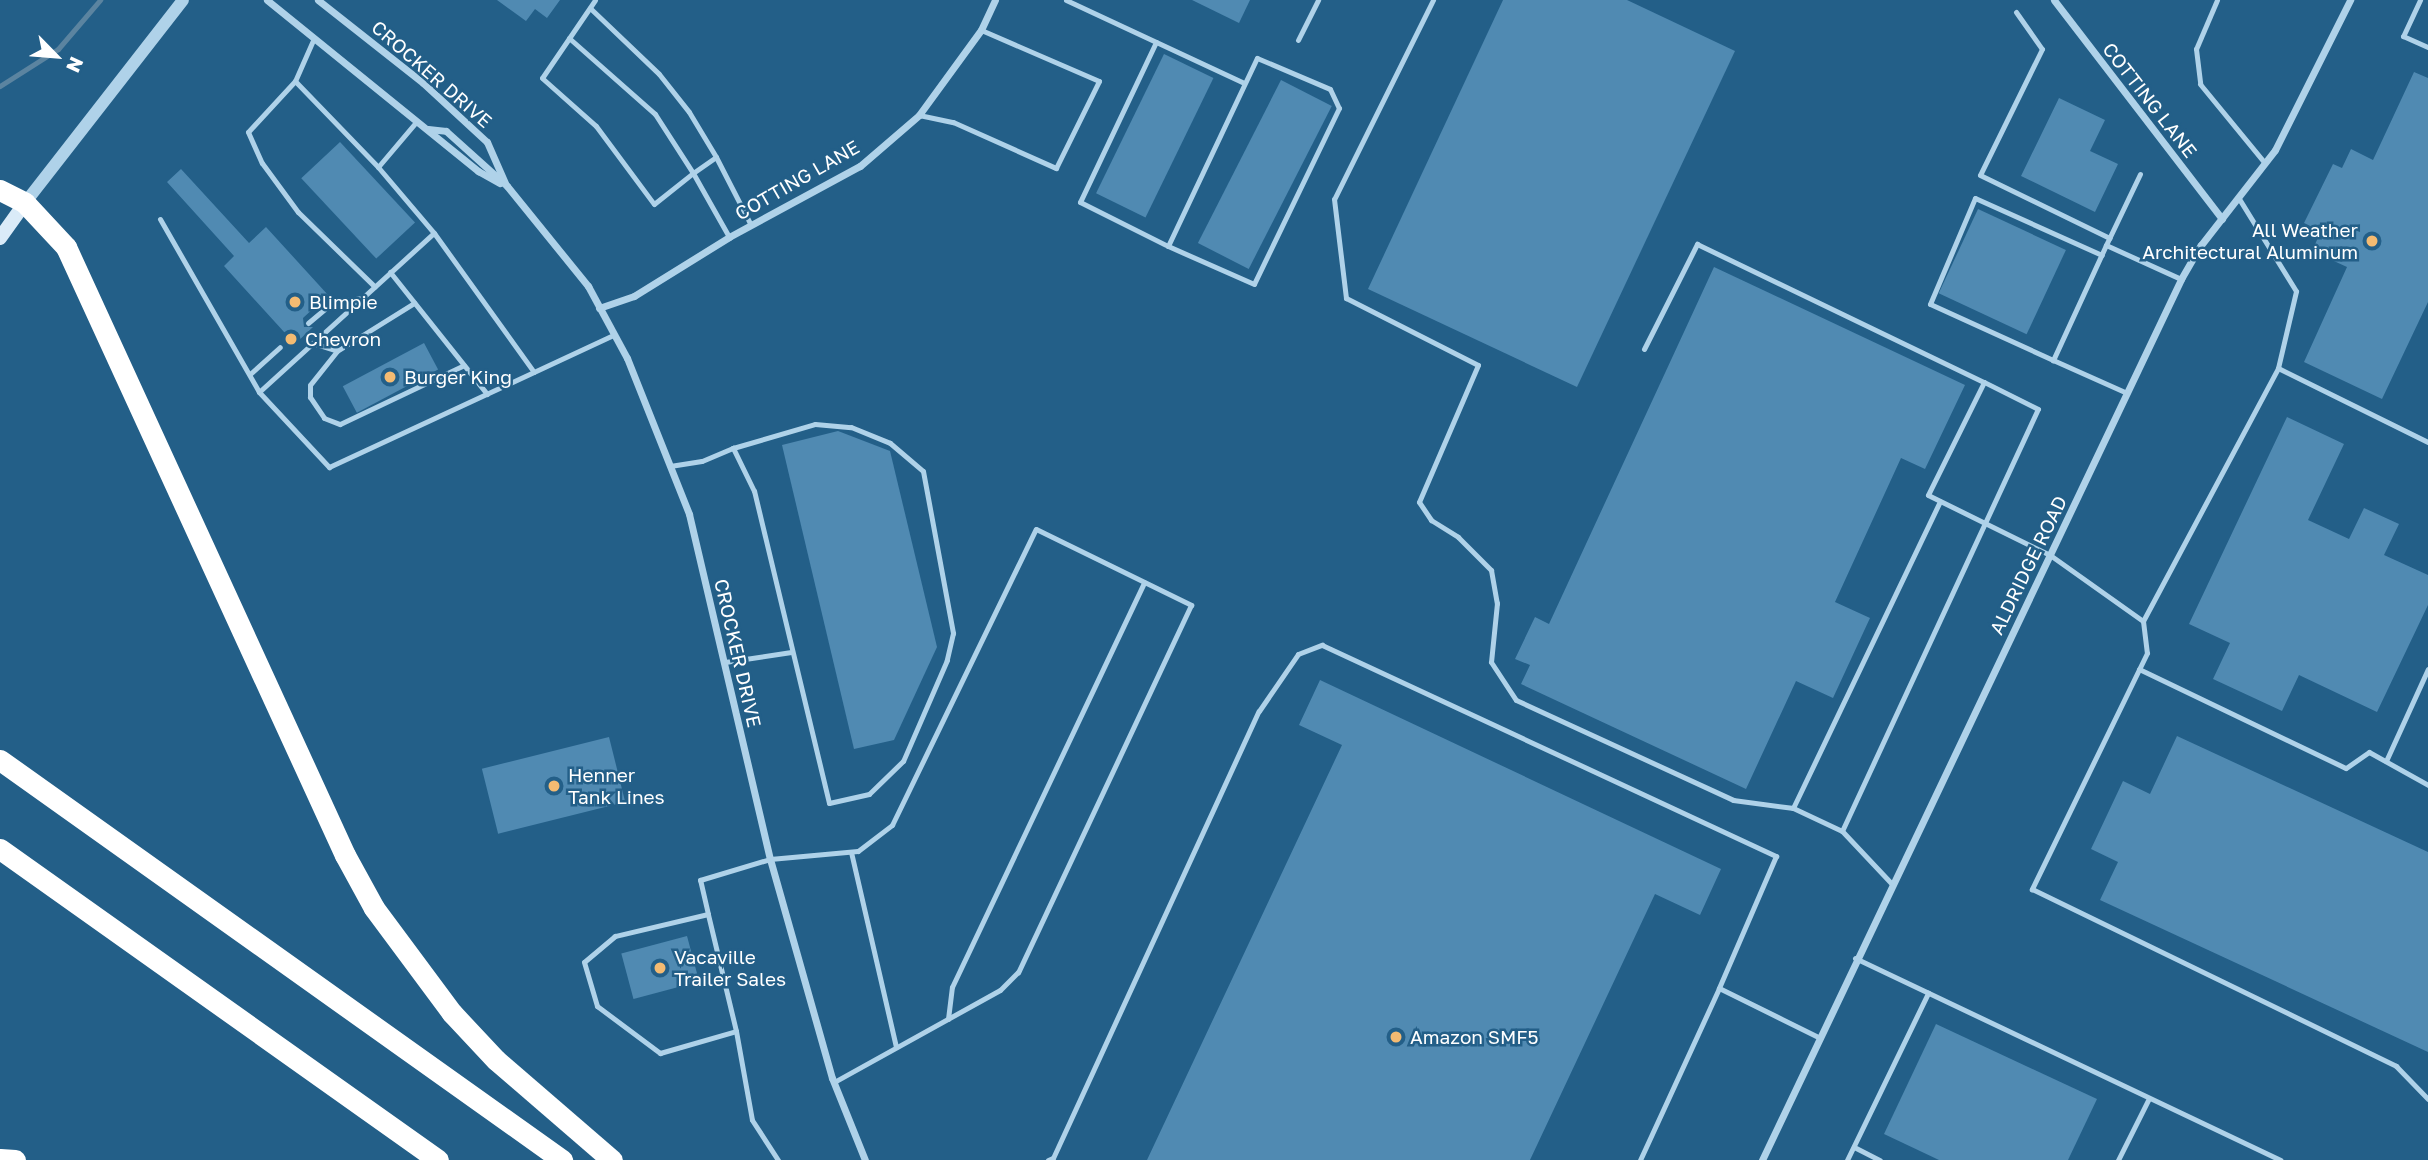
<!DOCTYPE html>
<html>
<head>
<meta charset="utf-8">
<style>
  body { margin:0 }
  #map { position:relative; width:2428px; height:1160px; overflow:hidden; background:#235f88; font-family:"Golos Text",sans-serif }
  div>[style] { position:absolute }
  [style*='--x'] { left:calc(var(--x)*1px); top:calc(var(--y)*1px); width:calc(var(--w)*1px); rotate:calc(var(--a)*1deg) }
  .stream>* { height:5px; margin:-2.5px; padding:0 2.5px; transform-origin:2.5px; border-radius:2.5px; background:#5b84a0 }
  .building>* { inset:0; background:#508ab2; transform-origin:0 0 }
  .service>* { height:5px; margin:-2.5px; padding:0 2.5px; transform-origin:2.5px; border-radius:2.5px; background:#afd2e9 }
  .minor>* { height:7px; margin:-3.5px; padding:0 3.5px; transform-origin:3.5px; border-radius:3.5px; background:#afd2e9 }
  .tertiary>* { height:12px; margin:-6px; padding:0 6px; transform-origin:6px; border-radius:6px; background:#afd2e9 }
  .secondary>* { height:14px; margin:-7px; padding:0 7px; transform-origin:7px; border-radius:7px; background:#daebf8 }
  .motorway>* { height:21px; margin:-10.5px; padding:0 10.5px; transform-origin:10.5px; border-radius:10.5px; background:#fff }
  .dots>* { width:19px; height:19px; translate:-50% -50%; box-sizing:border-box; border:4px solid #235f88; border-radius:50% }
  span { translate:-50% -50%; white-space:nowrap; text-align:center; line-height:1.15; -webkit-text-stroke:5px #235f88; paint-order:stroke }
  .street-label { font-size:19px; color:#fff }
  .poi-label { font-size:19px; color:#fff }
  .right { translate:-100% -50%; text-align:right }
  .left { translate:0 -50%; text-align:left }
  .north { position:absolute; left:21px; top:21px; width:70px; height:70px; -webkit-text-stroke:5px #235f88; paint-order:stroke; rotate:115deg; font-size:19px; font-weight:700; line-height:28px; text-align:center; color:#fff }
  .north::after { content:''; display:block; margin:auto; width:24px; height:32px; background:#fff; clip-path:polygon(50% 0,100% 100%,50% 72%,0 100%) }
</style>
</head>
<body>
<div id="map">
  <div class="stream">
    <div style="--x:0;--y:86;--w:69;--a:-32.5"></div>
    <div style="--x:58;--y:49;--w:65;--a:-49.4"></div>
  </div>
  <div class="building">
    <div style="clip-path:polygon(497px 0,560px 0,547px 18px,535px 9px,526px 21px)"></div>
    <div style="clip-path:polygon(1192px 0,1250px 0,1239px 23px)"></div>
    <div style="clip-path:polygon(1503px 0,1627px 0,1735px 51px,1577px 387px,1368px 289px)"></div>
    <div style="left:1164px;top:54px;width:55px;height:155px;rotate:26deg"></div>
    <div style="clip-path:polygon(2414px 72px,2428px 78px,2428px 302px,2382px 399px,2304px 362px,2347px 267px,2312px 251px,2321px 231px,2304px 223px,2333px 164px,2342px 168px,2351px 149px,2373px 160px)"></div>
    <div style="left:1281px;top:80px;width:57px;height:183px;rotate:27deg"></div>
    <div style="clip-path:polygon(2059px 98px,2105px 120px,2090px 151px,2118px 164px,2095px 212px,2021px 176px)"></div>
    <div style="left:340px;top:142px;width:110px;height:53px;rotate:47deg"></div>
    <div style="clip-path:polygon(181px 169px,249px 243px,266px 227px,328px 295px,303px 318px,304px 327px,313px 327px,295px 344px,224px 266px,234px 256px,167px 182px)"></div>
    <div style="left:1978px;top:209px;width:97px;height:93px;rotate:25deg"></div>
    <div style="clip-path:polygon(1714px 267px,1965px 385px,1925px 469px,1901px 458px,1835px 602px,1870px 618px,1833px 698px,1796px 681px,1746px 789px,1521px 684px,1530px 665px,1515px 659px,1535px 617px,1549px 624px)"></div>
    <div style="left:424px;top:343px;width:30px;height:92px;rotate:62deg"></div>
    <div style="clip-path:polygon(2287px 417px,2344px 444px,2308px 520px,2349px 539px,2364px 508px,2399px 524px,2384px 555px,2428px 575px,2428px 605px,2377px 712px,2299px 675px,2282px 711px,2213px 679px,2230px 643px,2189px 624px)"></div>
    <div style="clip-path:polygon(838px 431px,890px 451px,937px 647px,894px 740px,854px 749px,782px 445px)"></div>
    <div style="clip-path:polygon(1320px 680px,1721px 869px,1700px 915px,1655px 894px,1530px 1160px,1147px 1160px,1342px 745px,1299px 725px)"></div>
    <div style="clip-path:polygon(2177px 736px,2428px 852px,2428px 1052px,2100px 900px,2118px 862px,2091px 849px,2123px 781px,2150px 794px)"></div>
    <div style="left:609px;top:737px;width:67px;height:131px;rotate:76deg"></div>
    <div style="left:687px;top:936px;width:47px;height:68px;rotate:75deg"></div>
    <div style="clip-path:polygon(1936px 1024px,2097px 1099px,2068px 1160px,1939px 1160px,1884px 1134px)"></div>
  </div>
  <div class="service">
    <div style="--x:595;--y:0;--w:94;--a:124.2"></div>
    <div style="--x:542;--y:78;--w:72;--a:41.6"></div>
    <div style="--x:596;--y:126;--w:97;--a:53.4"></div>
    <div style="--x:654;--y:204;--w:50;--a:-38.5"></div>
    <div style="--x:693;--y:173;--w:73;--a:60.6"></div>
    <div style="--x:1066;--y:0;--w:196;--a:25"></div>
    <div style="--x:1433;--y:0;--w:222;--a:116.4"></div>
    <div style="--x:1334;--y:199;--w:100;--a:83.1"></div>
    <div style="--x:1346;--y:298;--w:148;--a:26.9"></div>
    <div style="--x:1478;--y:365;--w:149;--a:113.3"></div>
    <div style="--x:1419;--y:502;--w:22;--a:56"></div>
    <div style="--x:1431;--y:520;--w:32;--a:32"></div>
    <div style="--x:1458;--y:537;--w:47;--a:45"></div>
    <div style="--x:1491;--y:570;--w:34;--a:80"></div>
    <div style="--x:1497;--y:603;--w:59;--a:95.8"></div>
    <div style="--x:1491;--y:662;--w:45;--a:56.7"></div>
    <div style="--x:1516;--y:700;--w:239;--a:24.7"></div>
    <div style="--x:1733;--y:800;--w:61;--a:7.6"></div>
    <div style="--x:2217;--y:0;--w:53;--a:113.2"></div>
    <div style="--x:2196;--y:49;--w:35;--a:83"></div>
    <div style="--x:2200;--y:84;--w:102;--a:50.6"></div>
    <div style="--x:2420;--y:0;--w:40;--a:115"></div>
    <div style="--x:2403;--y:36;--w:27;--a:24"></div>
    <div style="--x:590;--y:8;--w:95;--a:43.7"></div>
    <div style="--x:659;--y:74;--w:48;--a:51.7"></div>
    <div style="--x:689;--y:112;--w:52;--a:59"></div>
    <div style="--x:2016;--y:12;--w:45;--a:54.9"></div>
    <div style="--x:2042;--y:49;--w:140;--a:116.2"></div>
    <div style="--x:1980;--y:175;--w:144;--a:25.9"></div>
    <div style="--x:314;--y:38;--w:47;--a:113.8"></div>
    <div style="--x:295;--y:81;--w:69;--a:132.7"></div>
    <div style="--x:248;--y:132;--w:34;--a:66"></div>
    <div style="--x:262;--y:163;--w:61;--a:53.7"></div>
    <div style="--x:298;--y:212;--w:107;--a:44.2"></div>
    <div style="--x:569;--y:38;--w:115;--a:41.5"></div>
    <div style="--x:655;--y:114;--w:70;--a:57.2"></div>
    <div style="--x:693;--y:173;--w:28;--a:-35"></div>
    <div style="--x:716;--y:157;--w:76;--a:62.8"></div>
    <div style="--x:1298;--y:40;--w:45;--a:-63.4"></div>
    <div style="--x:1156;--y:42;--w:177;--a:115.4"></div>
    <div style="--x:1080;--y:202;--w:98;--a:26.6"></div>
    <div style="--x:1257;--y:58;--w:79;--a:23"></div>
    <div style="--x:1330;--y:89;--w:21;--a:65"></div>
    <div style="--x:1339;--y:108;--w:195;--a:115.8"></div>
    <div style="--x:1254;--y:284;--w:94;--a:-156.2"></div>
    <div style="--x:1168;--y:246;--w:208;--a:-64.7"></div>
    <div style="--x:295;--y:81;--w:120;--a:46"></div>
    <div style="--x:378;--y:167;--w:87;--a:49.7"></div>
    <div style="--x:919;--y:115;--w:35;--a:12"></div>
    <div style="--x:953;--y:122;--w:113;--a:24.1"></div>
    <div style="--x:1056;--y:168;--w:97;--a:-63.7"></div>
    <div style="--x:1099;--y:81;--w:129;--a:-156.6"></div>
    <div style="--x:378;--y:167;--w:60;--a:-49.7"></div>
    <div style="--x:2140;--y:174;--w:79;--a:115.6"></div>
    <div style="--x:2106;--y:245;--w:82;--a:24.4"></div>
    <div style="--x:160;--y:219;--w:199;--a:60.2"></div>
    <div style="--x:259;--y:392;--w:103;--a:47"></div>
    <div style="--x:329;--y:467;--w:314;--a:-24.9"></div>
    <div style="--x:2106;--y:245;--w:127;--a:114.7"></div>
    <div style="--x:2053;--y:360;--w:81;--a:24"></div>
    <div style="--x:390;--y:272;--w:156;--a:51.5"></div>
    <div style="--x:308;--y:323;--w:33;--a:-40"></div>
    <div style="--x:333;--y:302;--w:28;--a:-8"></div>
    <div style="--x:313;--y:343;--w:25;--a:18"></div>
    <div style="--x:337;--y:351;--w:91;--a:-31.9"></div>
    <div style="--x:1644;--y:349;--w:118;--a:-63.2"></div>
    <div style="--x:1697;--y:244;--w:318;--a:25.7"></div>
    <div style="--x:1984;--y:382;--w:126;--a:116.4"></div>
    <div style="--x:1928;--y:495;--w:136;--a:26.2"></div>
    <div style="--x:2050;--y:555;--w:114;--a:35.4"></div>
    <div style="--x:2143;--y:621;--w:287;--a:-61.9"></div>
    <div style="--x:2278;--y:368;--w:79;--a:-76.8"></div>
    <div style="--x:2296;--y:291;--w:110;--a:-121.7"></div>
    <div style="--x:337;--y:351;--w:43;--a:128.5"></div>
    <div style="--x:310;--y:385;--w:12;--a:90"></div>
    <div style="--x:310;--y:397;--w:25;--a:56"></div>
    <div style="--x:324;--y:418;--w:17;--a:21"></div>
    <div style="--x:340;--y:424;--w:137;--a:-25.4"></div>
    <div style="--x:2053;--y:360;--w:135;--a:-155.5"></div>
    <div style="--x:1930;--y:304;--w:115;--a:-67"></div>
    <div style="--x:1975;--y:198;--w:139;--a:24.2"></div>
    <div style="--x:2278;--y:368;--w:167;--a:26.3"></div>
    <div style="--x:250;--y:374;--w:40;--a:-42"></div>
    <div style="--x:259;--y:392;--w:236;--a:-42.3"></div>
    <div style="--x:434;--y:233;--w:171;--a:54.3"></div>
    <div style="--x:670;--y:466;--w:32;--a:-9"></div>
    <div style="--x:702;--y:461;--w:34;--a:-23"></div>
    <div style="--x:733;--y:448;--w:85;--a:-16.3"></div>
    <div style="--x:815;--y:424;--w:36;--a:5"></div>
    <div style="--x:851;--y:427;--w:42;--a:22.3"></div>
    <div style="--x:890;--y:443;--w:43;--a:40.3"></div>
    <div style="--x:923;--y:471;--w:165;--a:79.5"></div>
    <div style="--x:953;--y:633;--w:28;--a:103"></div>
    <div style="--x:947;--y:660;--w:110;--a:113.5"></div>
    <div style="--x:903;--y:761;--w:47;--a:135.9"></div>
    <div style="--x:869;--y:794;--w:41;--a:167.3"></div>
    <div style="--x:829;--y:803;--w:321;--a:-103.5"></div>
    <div style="--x:754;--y:491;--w:48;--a:-116"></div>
    <div style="--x:2143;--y:621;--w:32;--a:83"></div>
    <div style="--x:2147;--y:653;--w:263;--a:116"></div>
    <div style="--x:2032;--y:889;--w:405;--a:25.9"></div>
    <div style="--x:2396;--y:1066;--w:46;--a:45.9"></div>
    <div style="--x:725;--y:662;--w:67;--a:-8.6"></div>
    <div style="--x:2139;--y:669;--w:229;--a:25.6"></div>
    <div style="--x:2346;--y:768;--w:28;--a:-35"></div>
    <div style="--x:2369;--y:752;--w:68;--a:29.2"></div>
    <div style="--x:2386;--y:761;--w:101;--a:-65.5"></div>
    <div style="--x:1842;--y:831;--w:54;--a:-154.9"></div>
    <div style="--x:1793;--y:808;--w:340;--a:-64.4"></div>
    <div style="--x:851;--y:852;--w:200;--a:77"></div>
    <div style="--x:1891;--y:883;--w:71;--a:-133.3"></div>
    <div style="--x:1842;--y:831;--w:465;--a:-65.1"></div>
    <div style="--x:2038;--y:409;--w:60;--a:-153.4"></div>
    <div style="--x:708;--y:914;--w:96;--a:166.7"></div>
    <div style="--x:615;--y:936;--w:40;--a:140"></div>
    <div style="--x:584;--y:962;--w:46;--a:73.5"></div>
    <div style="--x:597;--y:1006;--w:79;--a:36.7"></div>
    <div style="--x:660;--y:1053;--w:79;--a:-16.1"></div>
    <div style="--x:736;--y:1031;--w:120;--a:-103.5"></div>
    <div style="--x:708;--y:914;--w:35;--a:-103"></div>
    <div style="--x:700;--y:880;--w:73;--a:-16.7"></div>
    <div style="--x:770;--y:859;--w:88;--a:-5.2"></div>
    <div style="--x:858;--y:851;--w:43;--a:-37.4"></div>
    <div style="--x:892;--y:825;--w:329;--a:-64.1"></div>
    <div style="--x:1036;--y:529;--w:173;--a:26.1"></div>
    <div style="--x:1191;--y:605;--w:406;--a:115.2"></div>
    <div style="--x:1018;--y:972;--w:25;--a:135"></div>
    <div style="--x:1000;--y:990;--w:190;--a:151"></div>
    <div style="--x:1855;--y:958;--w:471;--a:25.4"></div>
    <div style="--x:948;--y:1019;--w:32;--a:-83"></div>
    <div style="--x:952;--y:987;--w:448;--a:-64.6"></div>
    <div style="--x:736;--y:1031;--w:90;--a:79.8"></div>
    <div style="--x:752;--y:1120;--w:48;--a:57"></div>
    <div style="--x:1854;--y:1147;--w:29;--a:27"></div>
    <div style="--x:1048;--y:1160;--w:5;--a:-22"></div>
    <div style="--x:1053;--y:1158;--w:492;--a:-65.3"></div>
    <div style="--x:1259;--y:711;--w:69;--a:-55.6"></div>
    <div style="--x:1298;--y:654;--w:26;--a:-21"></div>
    <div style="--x:1322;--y:645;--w:501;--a:24.93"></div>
    <div style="--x:1776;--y:856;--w:144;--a:113.4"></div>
    <div style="--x:1719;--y:988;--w:110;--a:26.3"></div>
    <div style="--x:1640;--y:1160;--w:189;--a:-65.3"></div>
    <div style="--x:1847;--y:1160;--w:186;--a:-64.1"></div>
    <div style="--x:2118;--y:1160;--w:69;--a:-63.4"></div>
  </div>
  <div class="minor">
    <div style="--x:267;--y:0;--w:272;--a:39"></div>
    <div style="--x:478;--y:171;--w:25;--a:29"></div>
    <div style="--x:318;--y:0;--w:134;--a:38.3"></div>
    <div style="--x:423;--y:83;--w:87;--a:42.7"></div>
    <div style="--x:487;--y:142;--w:45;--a:66.3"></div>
    <div style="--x:2054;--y:0;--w:276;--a:52.5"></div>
    <div style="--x:428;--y:129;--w:18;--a:6"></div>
    <div style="--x:446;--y:131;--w:82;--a:42"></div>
    <div style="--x:507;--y:186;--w:129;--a:51"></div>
    <div style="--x:588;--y:286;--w:82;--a:61.6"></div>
    <div style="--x:627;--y:358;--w:168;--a:68.3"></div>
    <div style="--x:689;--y:514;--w:354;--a:76.8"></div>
    <div style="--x:770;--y:859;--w:228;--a:74.2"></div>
    <div style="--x:832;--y:1078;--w:88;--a:68.1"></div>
    <div style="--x:599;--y:308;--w:37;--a:-19"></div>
    <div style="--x:634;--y:296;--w:112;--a:-31.8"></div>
    <div style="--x:729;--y:237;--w:149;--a:-28.5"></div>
    <div style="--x:860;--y:166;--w:78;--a:-40.8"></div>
    <div style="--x:919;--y:115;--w:105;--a:-53.9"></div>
    <div style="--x:981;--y:30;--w:33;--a:-65"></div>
    <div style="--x:1762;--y:1160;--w:976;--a:-64.56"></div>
    <div style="--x:2181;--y:279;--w:39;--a:-60"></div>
    <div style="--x:2201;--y:245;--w:120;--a:-52.1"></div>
    <div style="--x:2275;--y:150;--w:168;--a:-63.4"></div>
  </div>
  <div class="tertiary">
    <div style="--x:25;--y:203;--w:257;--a:-52.1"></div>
  </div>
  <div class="secondary">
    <div style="--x:0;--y:238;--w:43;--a:-54.5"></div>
  </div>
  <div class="motorway">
    <div style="--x:0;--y:190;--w:28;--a:27"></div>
    <div style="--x:25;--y:203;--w:60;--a:47"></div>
    <div style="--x:66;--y:247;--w:669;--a:65.35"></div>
    <div style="--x:345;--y:855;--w:60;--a:61.3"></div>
    <div style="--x:374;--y:908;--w:131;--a:53.4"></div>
    <div style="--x:452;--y:1013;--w:64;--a:46.9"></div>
    <div style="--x:496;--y:1060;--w:153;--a:40.8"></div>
    <div style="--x:0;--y:760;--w:690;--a:35.44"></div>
    <div style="--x:0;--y:849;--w:537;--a:35.38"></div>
    <div style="--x:0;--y:1159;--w:15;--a:4"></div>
  </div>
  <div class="dots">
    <div style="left:2372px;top:241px;background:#f4bb72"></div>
    <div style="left:295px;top:302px;background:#f4bb72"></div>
    <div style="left:291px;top:339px;background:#f4bb72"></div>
    <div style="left:390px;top:377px;background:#f4bb72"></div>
    <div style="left:554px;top:786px;background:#f4bb72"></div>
    <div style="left:660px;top:968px;background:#f4bb72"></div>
    <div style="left:1396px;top:1037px;background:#f4bb72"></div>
  </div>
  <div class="street-label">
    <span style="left:432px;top:74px;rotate:41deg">CROCKER DRIVE</span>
    <span style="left:2150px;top:100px;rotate:52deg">COTTING LANE</span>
    <span style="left:797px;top:180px;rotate:-30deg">COTTING LANE</span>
    <span style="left:2028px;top:565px;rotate:-64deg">ALDRIDGE ROAD</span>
    <span style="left:738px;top:653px;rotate:77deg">CROCKER DRIVE</span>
  </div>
  <div class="poi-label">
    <span class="right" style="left:2358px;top:241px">All Weather<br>Architectural Aluminum</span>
    <span class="left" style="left:309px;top:302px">Blimpie</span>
    <span class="left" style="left:305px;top:339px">Chevron</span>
    <span class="left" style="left:404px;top:377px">Burger King</span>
    <span class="left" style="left:568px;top:786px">Henner<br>Tank Lines</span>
    <span class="left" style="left:674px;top:968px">Vacaville<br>Trailer Sales</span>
    <span class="left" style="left:1410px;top:1037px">Amazon SMF5</span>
  </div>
  <div class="north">N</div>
</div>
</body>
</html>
